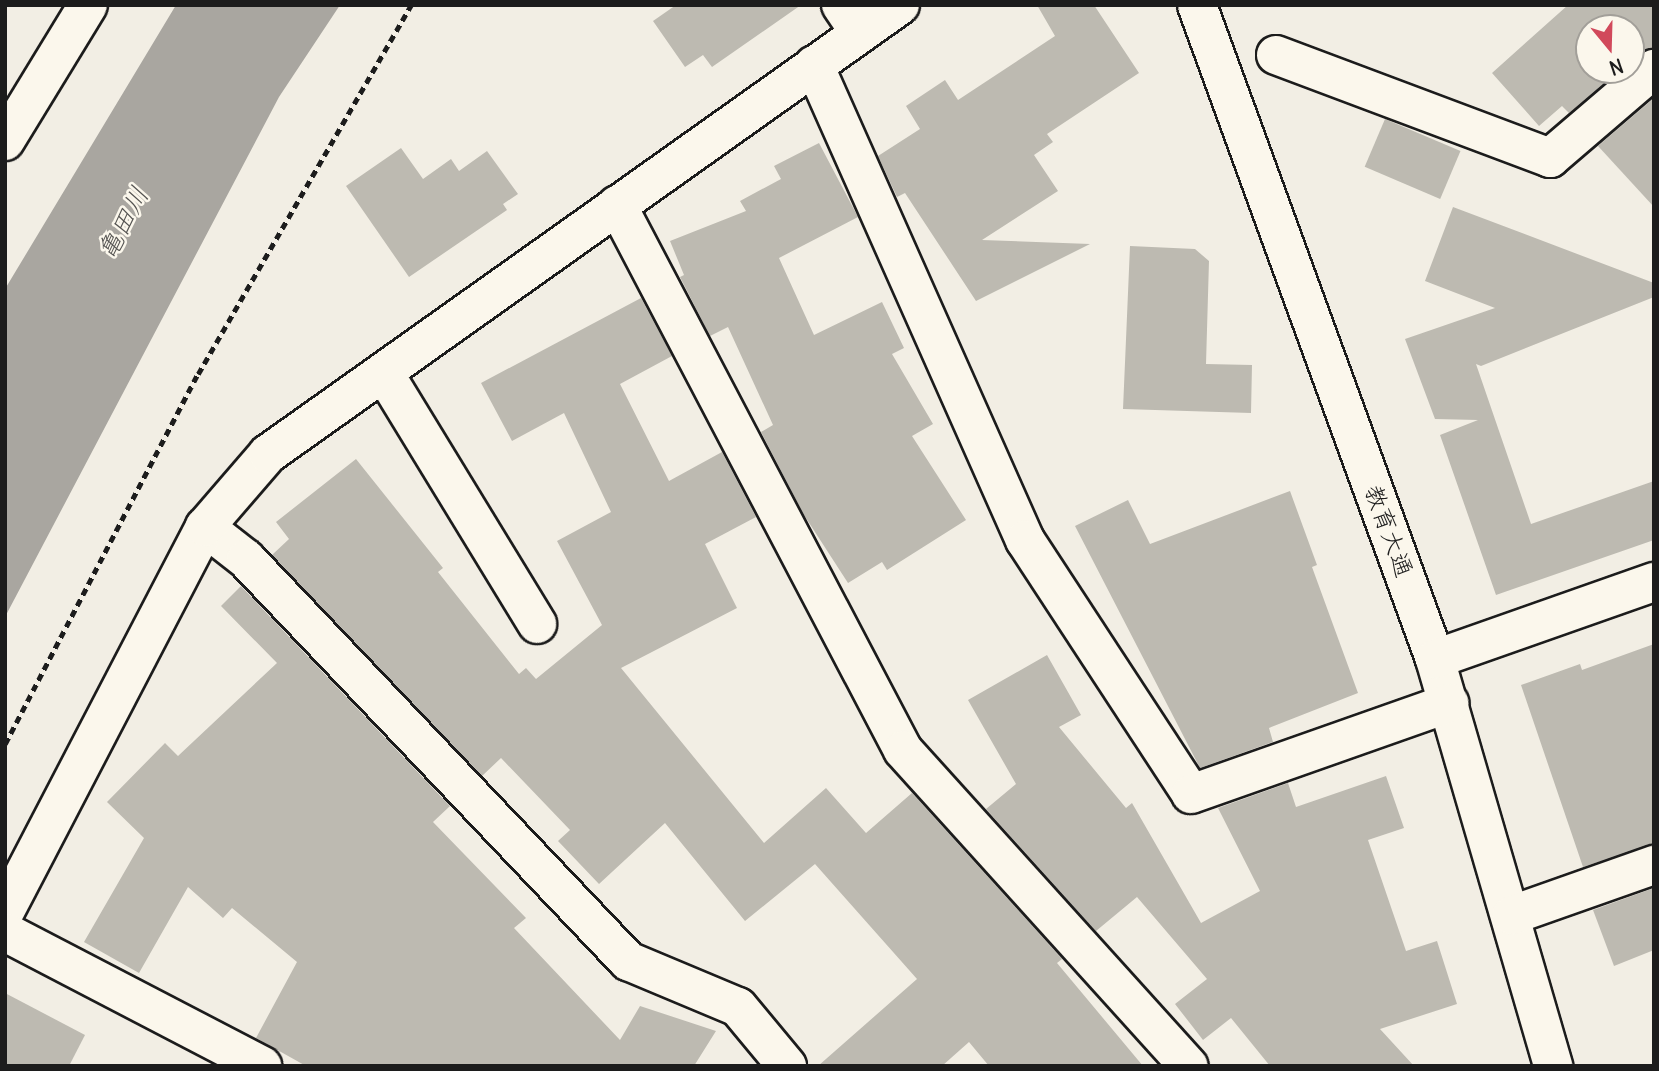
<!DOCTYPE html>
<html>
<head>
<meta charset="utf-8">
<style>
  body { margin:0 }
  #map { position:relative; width:1659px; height:1071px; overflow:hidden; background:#f2eee4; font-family:Delius,"Klee One",sans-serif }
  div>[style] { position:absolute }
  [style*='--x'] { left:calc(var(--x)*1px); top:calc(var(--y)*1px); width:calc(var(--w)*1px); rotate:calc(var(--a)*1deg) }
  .water>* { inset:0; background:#a9a6a0 }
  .building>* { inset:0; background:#bdbab1; transform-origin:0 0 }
  .path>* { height:4.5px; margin-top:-2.25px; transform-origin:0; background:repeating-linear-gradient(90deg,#1c1c1c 0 7px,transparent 0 12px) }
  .roads { filter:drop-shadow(2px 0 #1c1c1c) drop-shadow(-2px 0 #1c1c1c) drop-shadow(0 2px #1c1c1c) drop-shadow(0 -2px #1c1c1c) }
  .minor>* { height:38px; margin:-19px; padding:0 19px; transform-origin:19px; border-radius:19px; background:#fbf7ec }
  span { translate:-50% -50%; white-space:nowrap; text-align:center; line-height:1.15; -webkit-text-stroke:5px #fbf7ec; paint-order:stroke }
  .street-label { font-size:24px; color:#1c1c1c }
  .water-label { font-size:26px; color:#545351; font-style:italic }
  .frame { position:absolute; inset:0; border:7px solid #1c1c1c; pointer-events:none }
  .north { position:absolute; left:1575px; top:14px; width:70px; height:70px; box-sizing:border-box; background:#fbf7ec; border:2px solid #a29f99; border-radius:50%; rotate:161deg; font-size:19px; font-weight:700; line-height:28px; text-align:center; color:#1c1c1c }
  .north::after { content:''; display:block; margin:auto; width:24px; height:32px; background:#d1495b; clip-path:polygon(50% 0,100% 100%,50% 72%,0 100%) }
</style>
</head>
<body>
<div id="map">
  <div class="water">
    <div style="clip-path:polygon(176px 5px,340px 5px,279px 97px,5px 617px,5px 289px)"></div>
  </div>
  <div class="building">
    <div style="clip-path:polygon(676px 5px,801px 5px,712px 67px,703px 55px,685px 67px,653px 21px)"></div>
    <div style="clip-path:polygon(1037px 5px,1094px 5px,1139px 73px,1047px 134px,1053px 142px,1034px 155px,1058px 191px,982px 240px,1090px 244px,976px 301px,905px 193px,897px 197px,878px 156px,920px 129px,906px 106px,945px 80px,958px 100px,1055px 36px)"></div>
    <div style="clip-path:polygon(1568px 5px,1654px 5px,1654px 48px,1631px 60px,1631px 28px,1589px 28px,1589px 70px,1619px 70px,1569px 113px,1562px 106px,1539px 126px,1492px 73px)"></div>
    <div style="clip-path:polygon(1654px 98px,1654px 207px,1598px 146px)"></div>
    <div style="left:1385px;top:119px;width:82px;height:52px;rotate:23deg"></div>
    <div style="clip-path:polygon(819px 143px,858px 217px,779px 258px,814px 335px,882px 302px,904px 348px,892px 354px,933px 424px,912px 436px,966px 520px,887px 570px,882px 562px,848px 583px,804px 515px,761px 432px,773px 425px,728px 327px,710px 336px,680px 277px,684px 275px,670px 241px,746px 211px,740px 201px,781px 179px,774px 166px)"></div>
    <div style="clip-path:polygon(401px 148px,423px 179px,451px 159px,459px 171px,487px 151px,518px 194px,503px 204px,507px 210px,409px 277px,346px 186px)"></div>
    <div style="clip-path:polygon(1453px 207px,1654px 283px,1654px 297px,1481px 366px,1476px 364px,1531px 524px,1654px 481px,1654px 540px,1496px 595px,1440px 435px,1478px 420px,1435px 419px,1405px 339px,1495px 308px,1425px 281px)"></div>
    <div style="clip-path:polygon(1130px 246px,1195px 249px,1209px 261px,1206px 364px,1252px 365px,1251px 413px,1123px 409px)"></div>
    <div style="clip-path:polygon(641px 298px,672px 356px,620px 384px,669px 481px,722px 452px,756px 517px,705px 544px,737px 608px,621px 668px,764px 843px,826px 788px,866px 833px,912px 793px,1062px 959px,1057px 963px,1143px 1066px,989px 1066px,969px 1042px,942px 1066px,818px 1066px,917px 979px,815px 864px,745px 921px,665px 823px,599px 884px,558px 841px,570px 830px,501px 758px,482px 776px,272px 555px,289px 539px,276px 522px,356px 459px,443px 568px,438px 572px,519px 674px,526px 668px,536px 679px,602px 625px,557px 541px,611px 512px,564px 413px,512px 441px,481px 383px)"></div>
    <div style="clip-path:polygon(1290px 491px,1317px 565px,1312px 567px,1358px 693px,1269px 728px,1273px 742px,1200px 768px,1075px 526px,1128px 500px,1150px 544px)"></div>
    <div style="clip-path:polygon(241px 586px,450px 806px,433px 822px,526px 918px,514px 928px,620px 1040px,640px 1006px,716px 1031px,694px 1066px,306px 1066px,256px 1038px,297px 962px,232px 908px,223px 918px,188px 887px,139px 973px,84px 942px,144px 838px,107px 802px,165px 743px,178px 756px,277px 663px,221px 606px)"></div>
    <div style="clip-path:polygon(1654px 644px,1654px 844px,1583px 867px,1521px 685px,1580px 664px,1582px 670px)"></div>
    <div style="clip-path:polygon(1047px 655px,1081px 715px,1059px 727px,1126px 808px,1132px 803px,1201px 923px,1260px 891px,1218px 808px,1288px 783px,1296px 807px,1386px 776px,1404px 828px,1368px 840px,1406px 951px,1437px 941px,1457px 1004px,1380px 1029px,1414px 1066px,1270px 1066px,1231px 1018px,1203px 1040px,1175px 1004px,1207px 979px,1137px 897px,1096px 931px,986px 809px,1016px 784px,968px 700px)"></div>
    <div style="clip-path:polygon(1654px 888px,1654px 950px,1614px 966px,1593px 910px)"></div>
    <div style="clip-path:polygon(5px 993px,85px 1035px,69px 1066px,5px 1066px)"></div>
  </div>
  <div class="path">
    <div style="--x:5;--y:744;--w:417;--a:-62.5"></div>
    <div style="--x:198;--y:374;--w:426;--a:-60"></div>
  </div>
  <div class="roads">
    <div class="minor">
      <div style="--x:841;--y:5;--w:34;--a:56"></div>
      <div style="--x:1197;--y:5;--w:696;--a:70"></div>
      <div style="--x:1435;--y:659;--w:424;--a:73.8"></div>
      <div style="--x:1276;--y:55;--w:293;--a:20.6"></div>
      <div style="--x:1550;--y:158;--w:137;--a:-40.6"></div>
      <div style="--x:814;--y:65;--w:520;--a:66.05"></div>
      <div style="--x:1025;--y:540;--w:303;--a:56.8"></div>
      <div style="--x:1191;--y:794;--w:274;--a:-19.4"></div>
      <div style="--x:5;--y:141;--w:159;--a:-58.6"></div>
      <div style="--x:617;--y:205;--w:615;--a:62.31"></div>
      <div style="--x:903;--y:750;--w:426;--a:47.9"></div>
      <div style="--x:384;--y:373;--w:294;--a:58.6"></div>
      <div style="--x:205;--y:527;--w:52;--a:38"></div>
      <div style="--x:246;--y:559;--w:555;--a:46.46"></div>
      <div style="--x:628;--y:961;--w:119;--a:22.7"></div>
      <div style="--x:738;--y:1007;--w:77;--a:50.3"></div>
      <div style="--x:1435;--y:659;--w:232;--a:-19.4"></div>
      <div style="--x:5;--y:911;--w:433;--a:-62.5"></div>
      <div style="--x:205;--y:527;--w:96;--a:-49.2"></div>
      <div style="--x:268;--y:454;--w:775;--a:-35.39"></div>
      <div style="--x:1512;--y:915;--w:151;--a:-19.4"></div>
      <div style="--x:5;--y:932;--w:290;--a:27.5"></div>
    </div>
  </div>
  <div class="street-label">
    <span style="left:1389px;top:531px;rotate:70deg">教育大通</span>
  </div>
  <div class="water-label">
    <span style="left:123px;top:223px;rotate:-62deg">亀田川</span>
  </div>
  <div class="frame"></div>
  <div class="north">N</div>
</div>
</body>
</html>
